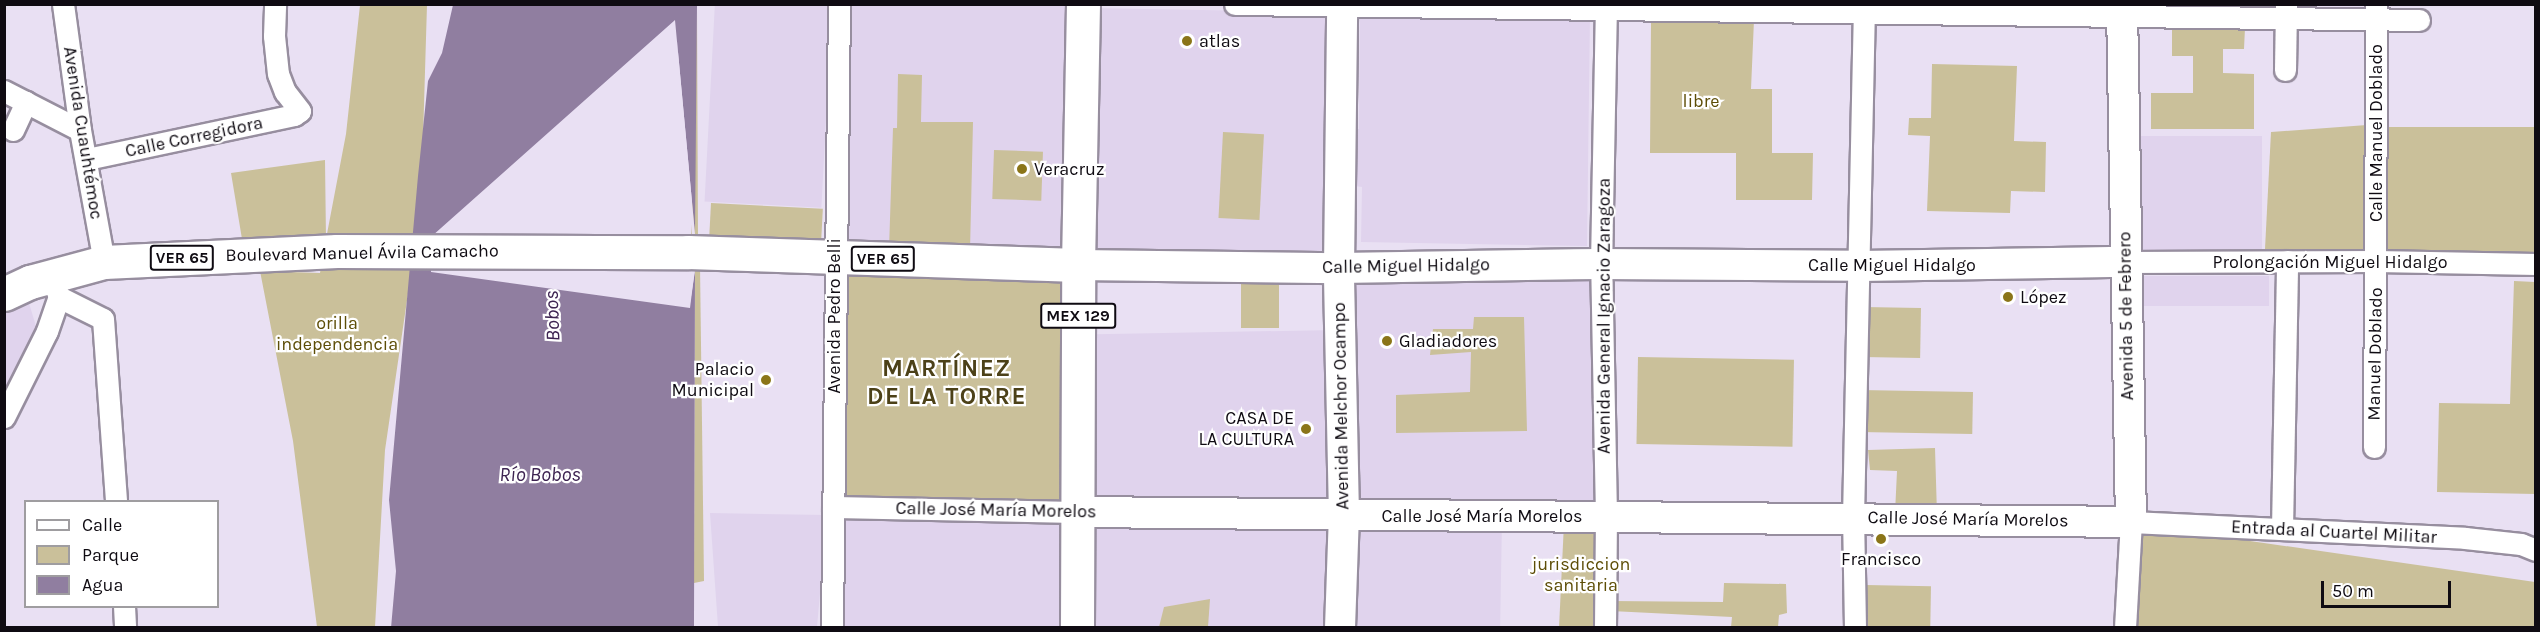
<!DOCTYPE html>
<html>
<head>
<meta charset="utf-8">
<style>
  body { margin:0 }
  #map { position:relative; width:2540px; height:632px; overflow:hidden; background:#e9e0f3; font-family:Karla,sans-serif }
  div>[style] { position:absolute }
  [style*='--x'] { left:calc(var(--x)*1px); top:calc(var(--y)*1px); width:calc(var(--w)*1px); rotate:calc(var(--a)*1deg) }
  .built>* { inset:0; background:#e0d3ed; transform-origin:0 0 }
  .green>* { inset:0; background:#cac09a; transform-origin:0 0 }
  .water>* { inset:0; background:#907ea0 }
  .pier>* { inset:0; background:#e9e0f3 }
  .roads { filter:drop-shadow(2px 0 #978e9f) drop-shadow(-2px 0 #978e9f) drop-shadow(0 2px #978e9f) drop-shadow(0 -2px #978e9f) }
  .street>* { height:21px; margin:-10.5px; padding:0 10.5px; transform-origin:10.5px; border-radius:10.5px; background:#fff }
  .secondary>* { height:30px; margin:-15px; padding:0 15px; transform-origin:15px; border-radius:15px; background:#fff }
  .primary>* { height:33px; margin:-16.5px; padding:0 16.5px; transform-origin:16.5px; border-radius:16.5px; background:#fff }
  .dots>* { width:16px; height:16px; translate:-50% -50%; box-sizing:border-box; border:3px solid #fff; border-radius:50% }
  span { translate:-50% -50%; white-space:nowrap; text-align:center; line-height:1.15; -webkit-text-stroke:4.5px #fff; paint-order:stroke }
  .shield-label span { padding:2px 4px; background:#fff; border:2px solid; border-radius:4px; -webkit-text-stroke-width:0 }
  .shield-label { font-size:16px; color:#0f0b12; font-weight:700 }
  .poi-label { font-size:18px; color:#0f0b12 }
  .left { translate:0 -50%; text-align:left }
  .right { translate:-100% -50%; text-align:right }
  .park-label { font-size:18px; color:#5d4d06 }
  .street-label { font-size:18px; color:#0f0b12 }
  .water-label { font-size:20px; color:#3d2351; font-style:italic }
  .district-label { font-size:24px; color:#4c4118; font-weight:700; letter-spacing:1.5px }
  .frame { position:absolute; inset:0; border:6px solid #0f0b12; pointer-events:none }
  .legend { position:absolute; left:24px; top:500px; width:195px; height:108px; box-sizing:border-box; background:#fff; border:2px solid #9f9da0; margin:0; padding:8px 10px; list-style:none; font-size:18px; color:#0f0b12 }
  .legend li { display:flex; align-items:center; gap:12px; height:30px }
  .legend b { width:30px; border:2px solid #9f9da0 }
  .scale { position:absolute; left:2321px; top:581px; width:130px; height:27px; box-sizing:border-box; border:3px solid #0f0b12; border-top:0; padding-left:8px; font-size:18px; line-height:21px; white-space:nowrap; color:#0f0b12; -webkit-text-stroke:4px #fff; paint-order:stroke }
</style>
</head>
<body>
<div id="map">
  <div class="built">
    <div style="left:832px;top:5px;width:203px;height:117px;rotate:93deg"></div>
    <div style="left:842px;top:5px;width:236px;height:247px"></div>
    <div style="left:1091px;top:8px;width:244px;height:249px;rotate:1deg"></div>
    <div style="clip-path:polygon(1360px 14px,1590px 16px,1587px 246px,1361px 242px,1362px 187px,1355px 186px,1356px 129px,1359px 129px)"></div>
    <div style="left:2262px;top:136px;width:116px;height:129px;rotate:90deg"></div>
    <div style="left:1595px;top:269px;width:239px;height:248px;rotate:90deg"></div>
    <div style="left:2130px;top:276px;width:139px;height:30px"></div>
    <div style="clip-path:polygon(26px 293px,38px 333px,5px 401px,5px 306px)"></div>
    <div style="left:1336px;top:330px;width:172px;height:254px;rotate:89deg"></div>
    <div style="left:839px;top:512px;width:232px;height:116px;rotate:2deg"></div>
    <div style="clip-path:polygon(710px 513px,827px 515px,817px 627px,718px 627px)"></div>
    <div style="left:1333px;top:516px;width:111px;height:241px;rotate:90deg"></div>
    <div style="left:1347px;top:519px;width:155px;height:109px;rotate:1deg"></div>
  </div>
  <div class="green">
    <div style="clip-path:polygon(697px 4px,698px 240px,691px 240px,697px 5px)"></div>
    <div style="clip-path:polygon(360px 5px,427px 5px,421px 205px,385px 450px,375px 627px,317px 627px,293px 441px,260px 271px,320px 273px,325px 243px,243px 245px,231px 173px,325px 160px,326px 239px,346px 134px)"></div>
    <div style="clip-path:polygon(1754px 20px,1751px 89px,1772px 89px,1772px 153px,1813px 153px,1812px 200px,1736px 200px,1736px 153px,1650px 153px,1651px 23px)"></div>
    <div style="clip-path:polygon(2172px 27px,2245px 28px,2244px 49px,2223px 49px,2223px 73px,2254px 74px,2254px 129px,2151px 129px,2151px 93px,2193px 93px,2193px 56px,2172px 56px)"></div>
    <div style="clip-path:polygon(1932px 64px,2017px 66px,2014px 141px,2046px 142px,2045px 192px,2011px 191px,2010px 213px,1927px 211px,1930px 136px,1908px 135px,1909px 118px,1931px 118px)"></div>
    <div style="clip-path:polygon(898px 74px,922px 75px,921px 122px,973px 122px,970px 251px,889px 249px,893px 128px,897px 128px)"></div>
    <div style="clip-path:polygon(2367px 125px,2372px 253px,2265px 249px,2271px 132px)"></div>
    <div style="left:2385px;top:127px;width:150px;height:125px"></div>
    <div style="left:1223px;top:132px;width:41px;height:86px;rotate:3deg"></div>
    <div style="left:994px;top:150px;width:49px;height:49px;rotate:2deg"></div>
    <div style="left:711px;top:203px;width:112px;height:39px;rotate:3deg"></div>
    <div style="clip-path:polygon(700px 265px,704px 581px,694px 583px,695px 271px)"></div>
    <div style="left:836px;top:267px;width:239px;height:239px"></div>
    <div style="left:1241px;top:276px;width:38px;height:52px"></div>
    <div style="clip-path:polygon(2514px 281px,2535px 282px,2535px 494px,2437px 492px,2439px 403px,2510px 404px)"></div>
    <div style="left:1864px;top:307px;width:57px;height:50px;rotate:1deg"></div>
    <div style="clip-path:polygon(1474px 317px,1524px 317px,1527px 431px,1396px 433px,1396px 395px,1470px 392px,1471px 352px,1430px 355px,1433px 329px,1473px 329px)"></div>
    <div style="left:1638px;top:357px;width:156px;height:87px;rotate:1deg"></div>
    <div style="left:1860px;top:390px;width:113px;height:42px;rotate:1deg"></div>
    <div style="clip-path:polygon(1935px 448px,1937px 514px,1895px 513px,1897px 471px,1870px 470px,1868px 450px)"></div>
    <div style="clip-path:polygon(1602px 516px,1599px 627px,1559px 628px,1564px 523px)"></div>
    <div style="clip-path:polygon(2119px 522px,2535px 582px,2535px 627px,2118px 628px)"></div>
    <div style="clip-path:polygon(1724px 583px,1786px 584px,1787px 613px,1779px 615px,1778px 627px,1731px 627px,1732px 617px,1611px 611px,1611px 601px,1723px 602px)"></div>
    <div style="left:1866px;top:585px;width:65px;height:43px;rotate:1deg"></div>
    <div style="clip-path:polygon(1210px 599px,1208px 627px,1159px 627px,1164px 607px)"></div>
  </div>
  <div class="water">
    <div style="clip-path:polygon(453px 5px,697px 5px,695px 234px,677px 41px,690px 303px,695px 271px,694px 627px,391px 628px,396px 571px,389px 500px,418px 176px,428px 81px,442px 53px)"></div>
  </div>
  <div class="pier">
    <div style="clip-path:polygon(675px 20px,695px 234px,695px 237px,692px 235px,685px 159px,691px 277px,695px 268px,690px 308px,431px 272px,432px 236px)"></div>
  </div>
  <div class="roads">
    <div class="street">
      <div style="--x:63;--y:4;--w:127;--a:82.3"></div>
      <div style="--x:80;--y:130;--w:134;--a:79.7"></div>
      <div style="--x:1235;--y:4;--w:1184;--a:0.77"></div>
      <div style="--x:2285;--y:70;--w:65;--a:-89.1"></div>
      <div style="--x:4;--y:91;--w:85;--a:27.2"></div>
      <div style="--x:13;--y:130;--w:31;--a:-65"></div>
      <div style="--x:87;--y:159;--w:212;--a:-12"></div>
      <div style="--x:294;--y:115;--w:7;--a:-34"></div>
      <div style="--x:300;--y:111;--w:24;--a:-128"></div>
      <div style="--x:285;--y:92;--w:19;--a:-111"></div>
      <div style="--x:278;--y:74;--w:38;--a:-96"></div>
      <div style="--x:274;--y:36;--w:32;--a:-88"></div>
      <div style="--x:2125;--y:262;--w:251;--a:-0.2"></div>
      <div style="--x:2376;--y:261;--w:160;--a:1.1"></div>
      <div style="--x:59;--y:297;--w:49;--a:26.6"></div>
      <div style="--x:103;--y:319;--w:183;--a:85.9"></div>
      <div style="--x:4;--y:417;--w:96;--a:-63.4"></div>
      <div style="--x:47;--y:331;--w:36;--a:-71"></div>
      <div style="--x:59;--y:297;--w:12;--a:-110"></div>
      <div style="--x:2374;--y:447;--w:443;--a:-89.7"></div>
      <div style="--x:833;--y:507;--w:244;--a:1.2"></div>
      <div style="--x:2282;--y:529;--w:268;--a:-88.9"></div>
      <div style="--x:124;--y:606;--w:22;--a:87"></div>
      <div style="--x:832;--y:628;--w:624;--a:-89.36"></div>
      <div style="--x:1605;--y:628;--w:112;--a:-89.5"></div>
      <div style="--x:1606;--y:516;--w:252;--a:-91.1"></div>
      <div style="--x:1601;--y:264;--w:260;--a:-88.9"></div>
      <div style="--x:1855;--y:628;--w:110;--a:-91"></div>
      <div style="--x:1853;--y:518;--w:514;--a:-88.77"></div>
      <div style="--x:2125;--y:628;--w:106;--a:-86.8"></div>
      <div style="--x:2131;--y:522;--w:334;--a:2.7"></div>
      <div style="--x:2465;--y:538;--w:56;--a:6.1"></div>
      <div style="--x:2521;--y:544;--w:16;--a:22"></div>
    </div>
    <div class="secondary">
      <div style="--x:1078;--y:265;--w:261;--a:0.7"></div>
      <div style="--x:1339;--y:268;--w:262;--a:-0.9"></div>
      <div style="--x:1601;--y:264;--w:259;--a:0.4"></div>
      <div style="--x:1860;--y:266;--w:265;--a:-0.9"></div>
      <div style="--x:1077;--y:512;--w:1054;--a:0.54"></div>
      <div style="--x:2131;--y:522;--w:518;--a:-91"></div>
      <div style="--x:1340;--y:628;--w:112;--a:-88"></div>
      <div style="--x:1344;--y:516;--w:248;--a:-91.2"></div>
      <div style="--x:1339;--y:268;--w:264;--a:-89.3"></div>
    </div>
    <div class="primary">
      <div style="--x:4;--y:294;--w:29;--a:-25"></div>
      <div style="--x:30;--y:282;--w:77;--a:-15.1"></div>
      <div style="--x:104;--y:262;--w:233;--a:-2.7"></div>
      <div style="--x:337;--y:251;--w:351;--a:0.2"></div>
      <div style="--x:688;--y:252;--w:390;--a:1.9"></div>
      <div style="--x:1077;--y:628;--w:363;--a:-89.8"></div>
      <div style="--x:1078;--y:265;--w:261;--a:-88.9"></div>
    </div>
  </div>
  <div class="dots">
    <div style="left:1187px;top:41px;background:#8b7519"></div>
    <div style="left:1022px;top:169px;background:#8b7519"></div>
    <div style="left:2008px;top:297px;background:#8b7519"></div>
    <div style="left:1387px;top:341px;background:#8b7519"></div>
    <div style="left:766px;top:380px;background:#8b7519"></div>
    <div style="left:1306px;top:429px;background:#8b7519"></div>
    <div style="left:1881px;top:539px;background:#8b7519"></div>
  </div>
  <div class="shield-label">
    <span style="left:182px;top:258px">VER 65</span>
    <span style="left:883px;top:259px">VER 65</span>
    <span style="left:1078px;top:316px">MEX 129</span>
  </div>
  <div class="poi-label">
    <span class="left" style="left:1199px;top:41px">atlas</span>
    <span class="left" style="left:1034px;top:169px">Veracruz</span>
    <span class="left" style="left:2020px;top:297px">López</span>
    <span class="left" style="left:1399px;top:341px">Gladiadores</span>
    <span class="right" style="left:754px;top:380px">Palacio<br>Municipal</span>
    <span class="right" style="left:1294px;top:429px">CASA DE<br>LA CULTURA</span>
    <span style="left:1881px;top:559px">Francisco</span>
  </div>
  <div class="park-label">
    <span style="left:1701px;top:101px">libre</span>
    <span style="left:337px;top:334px">orilla<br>independencia</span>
    <span style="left:1581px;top:575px">jurisdiccion<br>sanitaria</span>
  </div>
  <div class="street-label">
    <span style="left:83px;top:133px;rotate:81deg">Avenida Cuauhtémoc</span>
    <span style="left:2376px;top:133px;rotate:-90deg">Calle Manuel Doblado</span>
    <span style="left:194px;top:137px;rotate:-12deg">Calle Corregidora</span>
    <span style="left:362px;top:253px;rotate:-1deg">Boulevard Manuel Ávila Camacho</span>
    <span style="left:2330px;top:262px">Prolongación Miguel Hidalgo</span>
    <span style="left:1892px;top:265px">Calle Miguel Hidalgo</span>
    <span style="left:1406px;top:266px;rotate:-1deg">Calle Miguel Hidalgo</span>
    <span style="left:834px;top:316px;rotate:-90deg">Avenida Pedro Belli</span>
    <span style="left:1604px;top:316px;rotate:-90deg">Avenida General Ignacio Zaragoza</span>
    <span style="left:2126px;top:316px;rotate:-91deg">Avenida 5 de Febrero</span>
    <span style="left:2375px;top:354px;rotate:-89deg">Manuel Doblado</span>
    <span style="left:1341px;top:406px;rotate:-91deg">Avenida Melchor Ocampo</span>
    <span style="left:996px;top:510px;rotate:1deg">Calle José María Morelos</span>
    <span style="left:1482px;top:516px">Calle José María Morelos</span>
    <span style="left:1968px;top:519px;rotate:1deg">Calle José María Morelos</span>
    <span style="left:2334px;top:532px;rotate:3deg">Entrada al Cuartel Militar</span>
  </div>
  <div class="water-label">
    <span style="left:552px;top:316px;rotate:-92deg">Bobos</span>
    <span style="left:540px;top:474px">Río Bobos</span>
  </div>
  <div class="district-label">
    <span style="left:947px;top:383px">MARTÍNEZ<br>DE LA TORRE</span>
  </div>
  <div class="frame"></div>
  <ul class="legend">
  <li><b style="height:8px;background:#fff"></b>Calle</li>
  <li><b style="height:16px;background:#cac09a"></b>Parque</li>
  <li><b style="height:16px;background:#907ea0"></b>Agua</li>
  </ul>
  <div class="scale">50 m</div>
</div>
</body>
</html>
